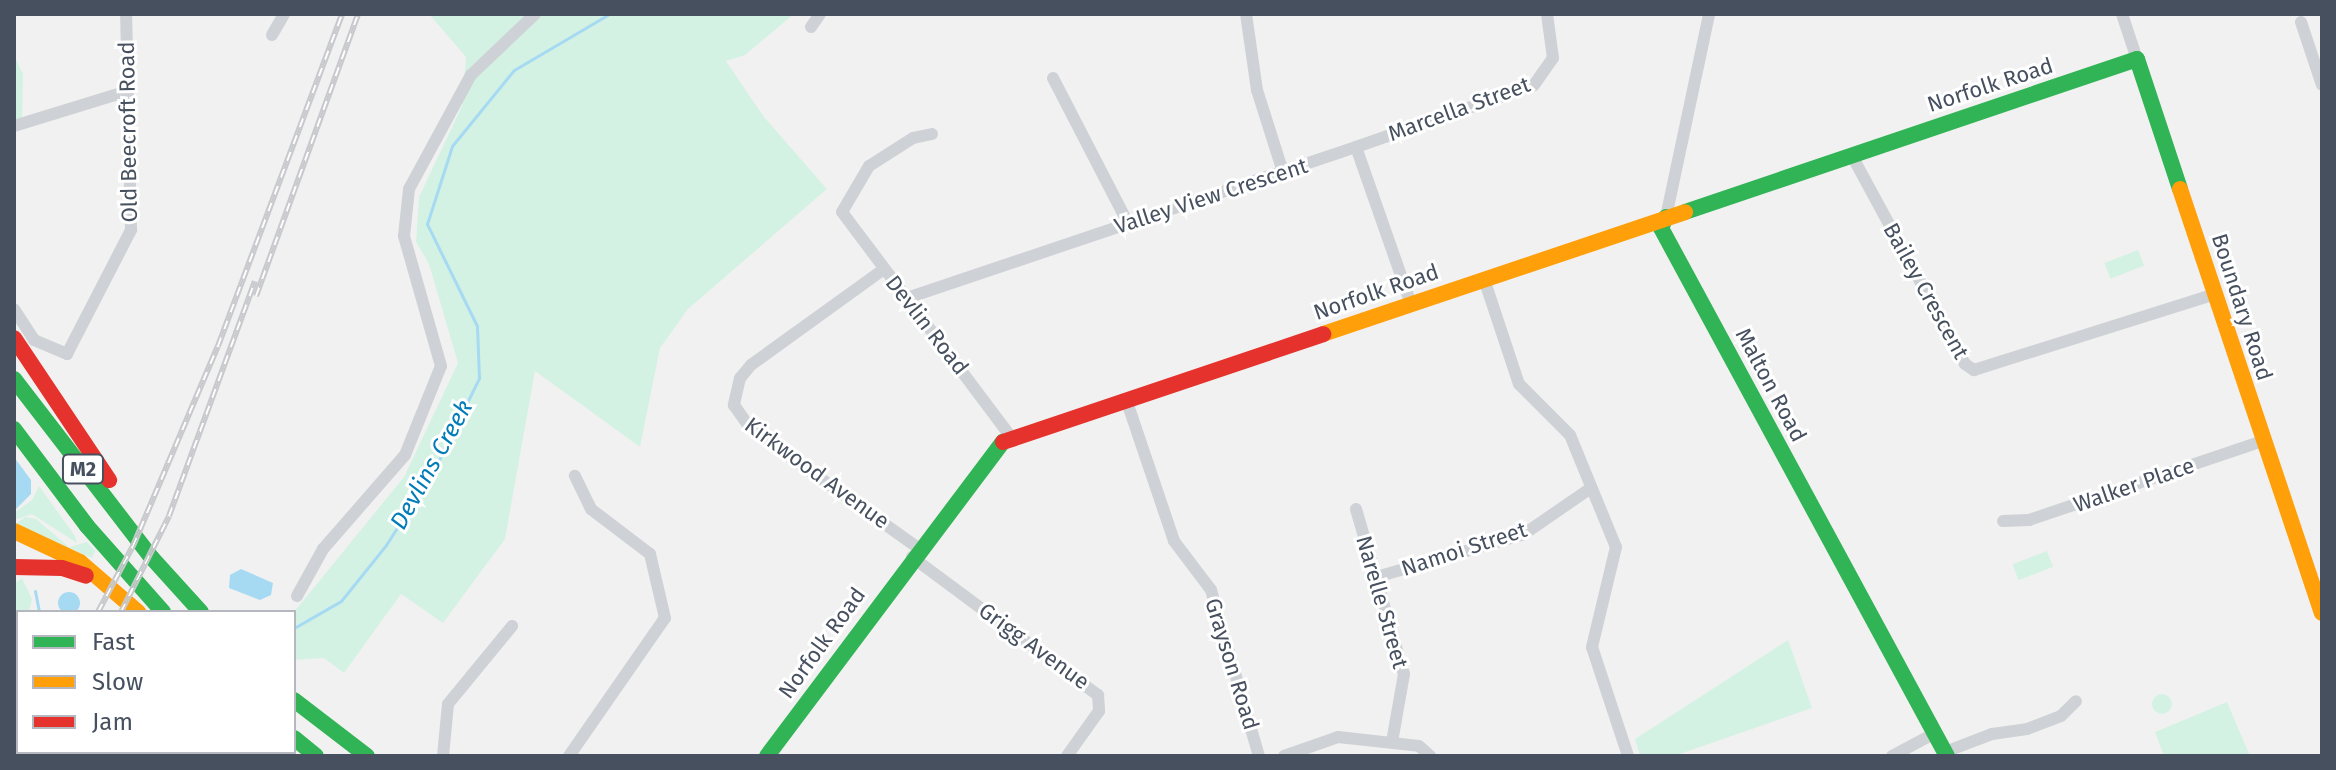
<!DOCTYPE html>
<html>
<head>
<meta charset="utf-8">
<style>
  body { margin:0 }
  #map { position:relative; width:2336px; height:770px; overflow:hidden; background:#f2f1f1; font-family:"Fira Sans",sans-serif }
  div>[style] { position:absolute }
  [style*='--x'] { left:calc(var(--x)*1px); top:calc(var(--y)*1px); width:calc(var(--w)*1px); rotate:calc(var(--a)*1deg) }
  .green>* { inset:0; background:#d4f2e3; transform-origin:0 0 }
  .round { border-radius:50% }
  .water>* { inset:0; background:#a6daf3 }
  .stream>* { height:3px; margin:-1.5px; padding:0 1.5px; transform-origin:1.5px; border-radius:1.5px; background:#a6daf3 }
  .street>* { height:12px; margin:-6px; padding:0 6px; transform-origin:6px; border-radius:6px; background:#ced1d5 }
  .fast>* { height:16px; margin:-8px; padding:0 8px; transform-origin:8px; border-radius:8px; background:#30b455 }
  .slow>* { height:16px; margin:-8px; padding:0 8px; transform-origin:8px; border-radius:8px; background:#ff9f0a }
  .jam>* { height:16px; margin:-8px; padding:0 8px; transform-origin:8px; border-radius:8px; background:#e5322d }
  .rail>* { height:6px; margin-top:-3px; transform-origin:0; background:repeating-linear-gradient(90deg,#fff 0 9px,#c8c9cc 0 18px); box-sizing:border-box; border-block:2px solid #c8c9cc }
  span { translate:-50% -50%; white-space:nowrap; text-align:center; line-height:1.15; -webkit-text-stroke:6px #fff; paint-order:stroke }
  .shield-label span { padding:2px 6px; background:#fff; border:2px solid; border-radius:6px; -webkit-text-stroke-width:0 }
  .shield-label { font-size:20px; color:#46505f; font-weight:700 }
  .street-label { font-size:22px; color:#46505f }
  .water-label { font-size:24px; color:#007cb8; font-style:italic }
  .frame { position:absolute; inset:0; border:16px solid #46505f; pointer-events:none }
  .legend { position:absolute; left:16px; top:610px; width:280px; height:144px; box-sizing:border-box; background:#fff; border:2px solid #b5b9bf; margin:0; padding:10px 14px; list-style:none; font-size:24px; color:#46505f }
  .legend li { display:flex; align-items:center; gap:16px; height:40px }
  .legend b { width:40px; border:2px solid #b5b9bf }
</style>
</head>
<body>
<div id="map">
  <div class="green">
    <div style="clip-path:polygon(429px 14px,794px 14px,745px 55px,726px 61px,764px 117px,827px 189px,688px 309px,660px 348px,640px 447px,535px 371px,505px 539px,443px 623px,401px 594px,344px 673px,324px 658px,294px 660px,294px 612px,404px 477px,458px 363px,429px 264px,416px 242px,419px 197px,462px 106px,466px 57px)"></div>
    <div style="clip-path:polygon(14px 55px,23px 74px,22px 122px,14px 123px)"></div>
    <div style="left:2138px;top:250px;width:17px;height:36px;rotate:69deg"></div>
    <div style="clip-path:polygon(39px 486px,75px 536px,77px 543px,32px 514px,14px 520px,14px 513px,32px 500px)"></div>
    <div style="clip-path:polygon(25px 517px,36px 519px,69px 547px,87px 542px,95px 551px,92px 558px,16px 524px)"></div>
    <div style="left:2047px;top:551px;width:17px;height:37px;rotate:69deg"></div>
    <div style="clip-path:polygon(22px 578px,32px 599px,29px 612px,18px 612px,14px 667px,14px 584px)"></div>
    <div style="clip-path:polygon(1788px 640px,1812px 708px,1674px 756px,1640px 756px,1635px 739px)"></div>
    <div class="round" style="left:2152px;top:694px;width:20px;height:20px"></div>
    <div style="clip-path:polygon(2227px 702px,2250px 756px,2164px 756px,2155px 732px)"></div>
    <div style="clip-path:polygon(41px 752px,128px 752px,38px 756px)"></div>
  </div>
  <div class="water">
    <div style="clip-path:polygon(14px 457px,31px 480px,31px 494px,16px 509px)"></div>
    <div style="clip-path:polygon(241px 569px,273px 583px,271px 595px,260px 600px,229px 588px,230px 575px)"></div>
    <div class="round" style="left:58px;top:592px;width:22px;height:22px"></div>
  </div>
  <div class="stream">
    <div style="--x:35;--y:591;--w:21;--a:79"></div>
    <div style="--x:14;--y:610;--w:6;--a:51"></div>
    <div style="--x:294;--y:628;--w:54;--a:-29.9"></div>
    <div style="--x:341;--y:601;--w:72;--a:-51.2"></div>
    <div style="--x:386;--y:545;--w:91;--a:-57.5"></div>
    <div style="--x:435;--y:468;--w:100;--a:-63.9"></div>
    <div style="--x:479;--y:378;--w:52;--a:-92.2"></div>
    <div style="--x:477;--y:326;--w:114;--a:-116.1"></div>
    <div style="--x:427;--y:224;--w:82;--a:-72.2"></div>
    <div style="--x:452;--y:146;--w:98;--a:-50.8"></div>
    <div style="--x:514;--y:70;--w:110;--a:-30.5"></div>
    <div style="--x:14;--y:671;--w:5;--a:-37"></div>
  </div>
  <div class="street">
    <div style="--x:1246;--y:14;--w:77;--a:81.8"></div>
    <div style="--x:1257;--y:90;--w:86;--a:72.4"></div>
    <div style="--x:2122;--y:14;--w:47;--a:71.6"></div>
    <div style="--x:2301;--y:22;--w:66;--a:71.6"></div>
    <div style="--x:811;--y:27;--w:16;--a:-55"></div>
    <div style="--x:272;--y:35;--w:24;--a:-60"></div>
    <div style="--x:1053;--y:78;--w:163;--a:62.7"></div>
    <div style="--x:14;--y:126;--w:119;--a:-17.1"></div>
    <div style="--x:932;--y:134;--w:19;--a:168"></div>
    <div style="--x:913;--y:138;--w:52;--a:147.5"></div>
    <div style="--x:869;--y:166;--w:53;--a:120.4"></div>
    <div style="--x:842;--y:212;--w:281;--a:53.1"></div>
    <div style="--x:1356;--y:147;--w:188;--a:-19.2"></div>
    <div style="--x:1534;--y:85;--w:33;--a:-55"></div>
    <div style="--x:1553;--y:58;--w:44;--a:-97.8"></div>
    <div style="--x:1851;--y:154;--w:239;--a:61.5"></div>
    <div style="--x:1965;--y:364;--w:11;--a:34"></div>
    <div style="--x:1974;--y:370;--w:253;--a:-17.5"></div>
    <div style="--x:1666;--y:217;--w:208;--a:-78"></div>
    <div style="--x:884;--y:269;--w:164;--a:144.2"></div>
    <div style="--x:751;--y:365;--w:17;--a:130"></div>
    <div style="--x:740;--y:378;--w:28;--a:103"></div>
    <div style="--x:734;--y:405;--w:28;--a:55"></div>
    <div style="--x:750;--y:428;--w:206;--a:35.5"></div>
    <div style="--x:1484;--y:279;--w:111;--a:71.6"></div>
    <div style="--x:1519;--y:384;--w:72;--a:45"></div>
    <div style="--x:1570;--y:435;--w:121;--a:67.7"></div>
    <div style="--x:1616;--y:547;--w:103;--a:103.5"></div>
    <div style="--x:1592;--y:647;--w:115;--a:71.7"></div>
    <div style="--x:907;--y:298;--w:474;--a:-18.6"></div>
    <div style="--x:1356;--y:147;--w:166;--a:70.7"></div>
    <div style="--x:14;--y:309;--w:37;--a:57"></div>
    <div style="--x:34;--y:340;--w:36;--a:23"></div>
    <div style="--x:67;--y:354;--w:140;--a:-62.7"></div>
    <div style="--x:131;--y:230;--w:216;--a:-91.3"></div>
    <div style="--x:1126;--y:399;--w:150;--a:71.3"></div>
    <div style="--x:1174;--y:541;--w:61;--a:52.9"></div>
    <div style="--x:1211;--y:590;--w:173;--a:73.9"></div>
    <div style="--x:1356;--y:509;--w:172;--a:73.8"></div>
    <div style="--x:1404;--y:674;--w:69;--a:100"></div>
    <div style="--x:2003;--y:521;--w:26;--a:-2"></div>
    <div style="--x:2029;--y:520;--w:247;--a:-18.7"></div>
    <div style="--x:912;--y:557;--w:232;--a:36.6"></div>
    <div style="--x:1098;--y:695;--w:16;--a:86"></div>
    <div style="--x:1099;--y:711;--w:55;--a:125.4"></div>
    <div style="--x:1373;--y:578;--w:157;--a:-16.2"></div>
    <div style="--x:1524;--y:534;--w:81;--a:-34.5"></div>
    <div style="--x:297;--y:596;--w:54;--a:-61"></div>
    <div style="--x:323;--y:549;--w:125;--a:-48.9"></div>
    <div style="--x:405;--y:455;--w:96;--a:-68"></div>
    <div style="--x:441;--y:366;--w:135;--a:-105.9"></div>
    <div style="--x:404;--y:236;--w:47;--a:-83.9"></div>
    <div style="--x:409;--y:189;--w:130;--a:-61.5"></div>
    <div style="--x:471;--y:75;--w:88;--a:-43.6"></div>
    <div style="--x:249;--y:752;--w:7;--a:34"></div>
    <div style="--x:1945;--y:752;--w:50;--a:-21"></div>
    <div style="--x:1992;--y:734;--w:35;--a:-8"></div>
    <div style="--x:2027;--y:729;--w:36;--a:-21"></div>
    <div style="--x:2061;--y:716;--w:21;--a:-45"></div>
    <div style="--x:142;--y:756;--w:4;--a:-63"></div>
    <div style="--x:443;--y:756;--w:52;--a:-84.5"></div>
    <div style="--x:448;--y:704;--w:101;--a:-50.6"></div>
    <div style="--x:569;--y:756;--w:168;--a:-55.2"></div>
    <div style="--x:665;--y:618;--w:66;--a:-103.2"></div>
    <div style="--x:650;--y:554;--w:74;--a:-142.7"></div>
    <div style="--x:591;--y:509;--w:37;--a:-116"></div>
    <div style="--x:1284;--y:756;--w:57;--a:-19.4"></div>
    <div style="--x:1338;--y:737;--w:81;--a:6.3"></div>
    <div style="--x:1419;--y:746;--w:15;--a:42"></div>
    <div style="--x:1892;--y:756;--w:49;--a:-28.1"></div>
  </div>
  <div class="fast">
    <div style="--x:1685;--y:212;--w:477;--a:-18.7"></div>
    <div style="--x:2137;--y:59;--w:137;--a:71.7"></div>
    <div style="--x:1666;--y:217;--w:12;--a:114"></div>
    <div style="--x:1661;--y:228;--w:600;--a:61.56"></div>
    <div style="--x:14;--y:379;--w:226;--a:52.4"></div>
    <div style="--x:152;--y:558;--w:73;--a:47.8"></div>
    <div style="--x:14;--y:429;--w:121;--a:53"></div>
    <div style="--x:87;--y:526;--w:115;--a:48.5"></div>
    <div style="--x:294;--y:700;--w:92;--a:37.5"></div>
    <div style="--x:294;--y:738;--w:28;--a:39"></div>
    <div style="--x:767;--y:756;--w:393;--a:-53.1"></div>
  </div>
  <div class="slow">
    <div style="--x:2180;--y:189;--w:447;--a:71.5"></div>
    <div style="--x:1323;--y:334;--w:382;--a:-18.6"></div>
    <div style="--x:14;--y:531;--w:73;--a:25.2"></div>
    <div style="--x:80;--y:562;--w:77;--a:40.8"></div>
  </div>
  <div class="jam">
    <div style="--x:14;--y:338;--w:171;--a:56.2"></div>
    <div style="--x:1003;--y:442;--w:338;--a:-18.6"></div>
    <div style="--x:14;--y:567;--w:48;--a:1.2"></div>
    <div style="--x:62;--y:568;--w:25;--a:18"></div>
  </div>
  <div class="rail">
    <div style="--x:256;--y:296;--w:300;--a:-70.1"></div>
    <div style="--x:98;--y:612;--w:75;--a:-62.1"></div>
    <div style="--x:133;--y:546;--w:217;--a:-67"></div>
    <div style="--x:218;--y:346;--w:354;--a:-69.5"></div>
    <div style="--x:121;--y:612;--w:107;--a:-63.4"></div>
    <div style="--x:169;--y:516;--w:250;--a:-69.9"></div>
    <div style="--x:14;--y:733;--w:6;--a:-51"></div>
    <div style="--x:28;--y:756;--w:5;--a:-53"></div>
  </div>
  <div class="shield-label">
    <span style="left:83px;top:469px">M2</span>
  </div>
  <div class="street-label">
    <span style="left:1990px;top:85px;rotate:-18deg">Norfolk Road</span>
    <span style="left:1459px;top:109px;rotate:-20deg">Marcella Street</span>
    <span style="left:128px;top:132px;rotate:-91deg">Old Beecroft Road</span>
    <span style="left:1211px;top:196px;rotate:-18deg">Valley View Crescent</span>
    <span style="left:1926px;top:291px;rotate:61deg">Bailey Crescent</span>
    <span style="left:1376px;top:292px;rotate:-19deg">Norfolk Road</span>
    <span style="left:2242px;top:307px;rotate:72deg">Boundary Road</span>
    <span style="left:927px;top:325px;rotate:52deg">Devlin Road</span>
    <span style="left:1771px;top:385px;rotate:62deg">Malton Road</span>
    <span style="left:817px;top:473px;rotate:36deg">Kirkwood Avenue</span>
    <span style="left:2134px;top:485px;rotate:-19deg">Walker Place</span>
    <span style="left:1464px;top:549px;rotate:-18deg">Namoi Street</span>
    <span style="left:1382px;top:602px;rotate:74deg">Narelle Street</span>
    <span style="left:822px;top:643px;rotate:-54deg">Norfolk Road</span>
    <span style="left:1034px;top:646px;rotate:36deg">Grigg Avenue</span>
    <span style="left:1232px;top:664px;rotate:73deg">Grayson Road</span>
  </div>
  <div class="water-label">
    <span style="left:432px;top:465px;rotate:-61deg">Devlins Creek</span>
  </div>
  <div class="frame"></div>
  <ul class="legend">
  <li><b style="height:10px;background:#30b455"></b>Fast</li>
  <li><b style="height:10px;background:#ff9f0a"></b>Slow</li>
  <li><b style="height:10px;background:#e5322d"></b>Jam</li>
  </ul>
</div>
</body>
</html>
